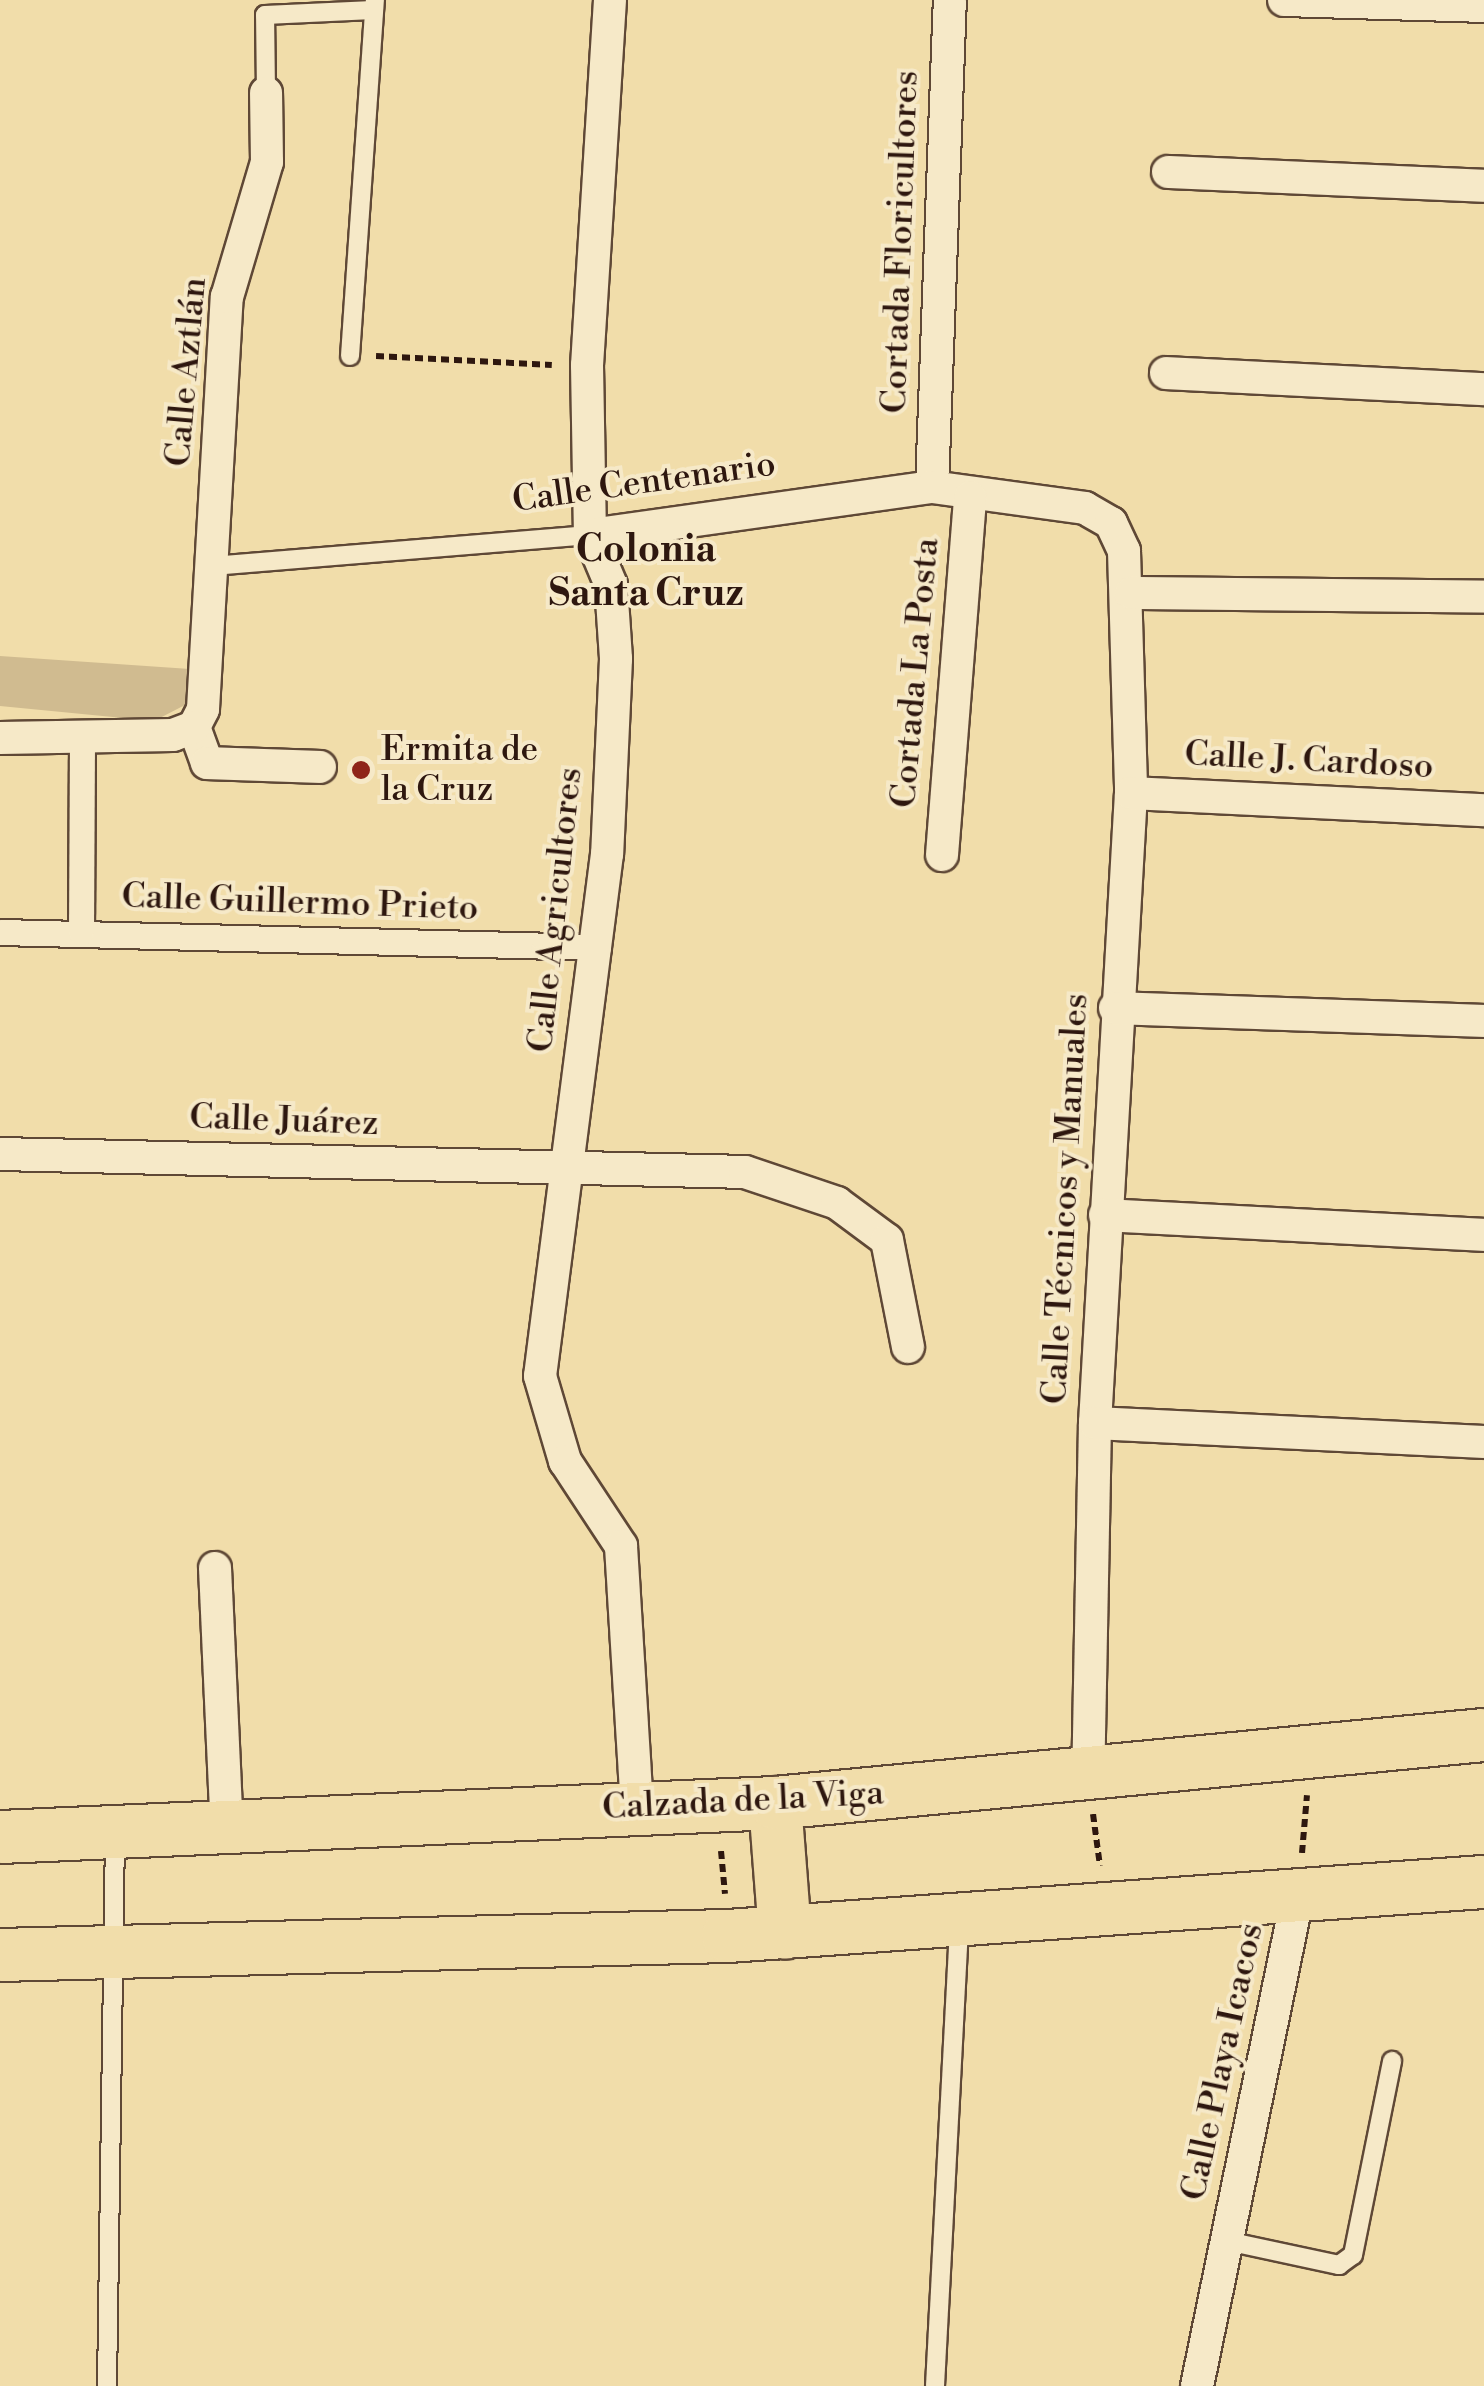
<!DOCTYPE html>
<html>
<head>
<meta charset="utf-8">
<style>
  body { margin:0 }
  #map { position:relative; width:1484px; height:2386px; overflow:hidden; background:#f1ddaa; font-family:"Libre Bodoni",serif }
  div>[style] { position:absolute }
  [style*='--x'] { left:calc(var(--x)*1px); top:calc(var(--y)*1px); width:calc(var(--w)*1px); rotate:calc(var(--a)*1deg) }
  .green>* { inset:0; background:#d0bb90 }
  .path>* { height:6px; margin-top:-3px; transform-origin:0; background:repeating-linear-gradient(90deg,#2e170f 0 8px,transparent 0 13px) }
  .roads { filter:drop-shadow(2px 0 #5f4836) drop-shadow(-2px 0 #5f4836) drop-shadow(0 2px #5f4836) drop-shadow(0 -2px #5f4836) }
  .service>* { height:18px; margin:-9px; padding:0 9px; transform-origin:9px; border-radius:9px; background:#f6e9c8 }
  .pedestrian>* { height:25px; margin:-12.5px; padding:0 12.5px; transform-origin:12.5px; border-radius:12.5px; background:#f6e9c8 }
  .minor>* { height:32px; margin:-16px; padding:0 16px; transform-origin:16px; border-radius:16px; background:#f6e9c8 }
  .primary>* { height:52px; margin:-26px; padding:0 26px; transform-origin:26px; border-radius:26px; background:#f1ddaa }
  .dots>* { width:28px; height:28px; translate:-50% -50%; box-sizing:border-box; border:5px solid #f6e9c8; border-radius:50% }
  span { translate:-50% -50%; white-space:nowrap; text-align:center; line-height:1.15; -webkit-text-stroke:8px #f6e9c8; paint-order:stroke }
  .street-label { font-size:35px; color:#2e170f }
  .poi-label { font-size:35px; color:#2e170f }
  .left { translate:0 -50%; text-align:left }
  .neighbourhood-label { font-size:38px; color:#2e170f; font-weight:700 }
</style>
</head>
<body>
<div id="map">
  <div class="green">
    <div style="clip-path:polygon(0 656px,190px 669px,185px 705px,154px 721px,0 706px)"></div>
  </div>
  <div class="path">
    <div style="--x:376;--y:356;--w:176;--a:2.9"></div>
    <div style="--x:1093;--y:1814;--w:52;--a:82.3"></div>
    <div style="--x:721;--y:1851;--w:43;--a:84.7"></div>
    <div style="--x:1302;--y:1853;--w:58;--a:-85.1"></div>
  </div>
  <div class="roads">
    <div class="service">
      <div style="--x:266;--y:93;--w:78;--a:-90.7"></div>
      <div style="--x:265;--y:15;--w:108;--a:-2.7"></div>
      <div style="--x:350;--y:356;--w:357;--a:-86"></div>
      <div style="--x:212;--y:566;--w:379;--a:-4.7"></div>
      <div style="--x:1227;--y:2241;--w:115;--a:12.1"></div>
      <div style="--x:1339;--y:2265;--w:17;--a:-36"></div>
      <div style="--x:1353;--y:2255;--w:198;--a:-78.6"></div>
      <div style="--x:107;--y:2386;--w:549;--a:-89.17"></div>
      <div style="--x:935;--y:2386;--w:461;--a:-87"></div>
    </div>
    <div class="pedestrian">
      <div style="--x:0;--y:932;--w:598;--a:1.44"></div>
      <div style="--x:81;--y:932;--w:196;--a:-89.7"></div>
    </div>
    <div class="minor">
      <div style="--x:610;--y:0;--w:366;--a:93.6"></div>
      <div style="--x:587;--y:365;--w:170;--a:89"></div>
      <div style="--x:590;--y:535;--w:54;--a:67.2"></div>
      <div style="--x:611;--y:585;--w:74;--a:86.1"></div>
      <div style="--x:616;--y:659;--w:195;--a:92.6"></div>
      <div style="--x:607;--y:854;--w:526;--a:97.31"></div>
      <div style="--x:540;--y:1376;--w:89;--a:73.6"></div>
      <div style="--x:565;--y:1461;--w:102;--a:56.6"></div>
      <div style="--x:621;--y:1546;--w:261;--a:86.5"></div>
      <div style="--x:1284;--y:0;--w:200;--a:1.7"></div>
      <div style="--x:1168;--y:172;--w:316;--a:2.5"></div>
      <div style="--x:1166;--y:373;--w:318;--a:2.9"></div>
      <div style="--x:932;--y:487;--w:487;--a:-87.9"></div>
      <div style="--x:590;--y:535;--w:345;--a:-8"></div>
      <div style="--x:932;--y:487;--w:154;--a:7.8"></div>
      <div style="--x:1085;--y:508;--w:30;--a:30"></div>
      <div style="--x:1111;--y:523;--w:31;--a:65"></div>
      <div style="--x:1124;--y:551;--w:242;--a:88.3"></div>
      <div style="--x:1131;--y:793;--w:631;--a:93.27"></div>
      <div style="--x:1095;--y:1423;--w:352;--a:91.1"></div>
      <div style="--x:1131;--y:593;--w:353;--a:0.6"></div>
      <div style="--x:194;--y:727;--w:20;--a:-63"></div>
      <div style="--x:203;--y:709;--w:413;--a:-86.7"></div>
      <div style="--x:227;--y:297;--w:141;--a:-73.5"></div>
      <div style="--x:267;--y:162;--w:69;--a:-90.8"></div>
      <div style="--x:194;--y:727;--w:38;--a:70"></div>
      <div style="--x:207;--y:763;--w:113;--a:2"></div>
      <div style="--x:0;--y:738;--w:173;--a:-1"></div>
      <div style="--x:173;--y:735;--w:22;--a:-21"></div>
      <div style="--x:1131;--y:793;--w:353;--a:2.8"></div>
      <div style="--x:942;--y:855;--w:359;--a:-85.5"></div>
      <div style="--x:1115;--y:1008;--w:369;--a:2"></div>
      <div style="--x:0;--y:1154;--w:745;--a:1.38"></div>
      <div style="--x:745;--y:1172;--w:97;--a:18.6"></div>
      <div style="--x:837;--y:1203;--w:62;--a:36.5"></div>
      <div style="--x:887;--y:1240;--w:109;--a:78.9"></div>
      <div style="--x:1105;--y:1215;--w:380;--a:3"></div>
      <div style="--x:1095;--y:1423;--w:389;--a:2.8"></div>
      <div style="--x:215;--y:1568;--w:261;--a:87.4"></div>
      <div style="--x:1197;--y:2386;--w:497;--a:-78.4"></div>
    </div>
    <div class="primary">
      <div style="--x:775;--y:1803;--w:130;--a:85.6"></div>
      <div style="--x:0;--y:1837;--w:776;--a:-2.51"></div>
      <div style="--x:775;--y:1803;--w:712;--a:-5.48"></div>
      <div style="--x:0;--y:1955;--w:728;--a:-1.5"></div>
      <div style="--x:728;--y:1936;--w:758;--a:-4.09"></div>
    </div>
  </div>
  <div class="dots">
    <div style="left:361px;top:770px;background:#8f2418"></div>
  </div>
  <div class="street-label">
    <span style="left:901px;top:242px;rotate:-88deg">Cortada Floricultores</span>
    <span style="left:187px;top:372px;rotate:-85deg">Calle Aztlán</span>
    <span style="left:644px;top:483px;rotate:-8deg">Calle Centenario</span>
    <span style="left:916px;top:673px;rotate:-85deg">Cortada La Posta</span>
    <span style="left:1309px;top:761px;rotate:3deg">Calle J. Cardoso</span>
    <span style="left:300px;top:903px;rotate:2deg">Calle Guillermo Prieto</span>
    <span style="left:556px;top:910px;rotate:-84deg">Calle Agricultores</span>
    <span style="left:284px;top:1121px;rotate:2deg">Calle Juárez</span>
    <span style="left:1066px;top:1199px;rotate:-87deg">Calle Técnicos y Manuales</span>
    <span style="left:743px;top:1801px;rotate:-3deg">Calzada de la Viga</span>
    <span style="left:1223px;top:2062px;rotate:-78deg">Calle Playa Icacos</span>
  </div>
  <div class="poi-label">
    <span class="left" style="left:381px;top:770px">Ermita de<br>la Cruz</span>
  </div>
  <div class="neighbourhood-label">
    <span style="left:646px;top:572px">Colonia<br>Santa Cruz</span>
  </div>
</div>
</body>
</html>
